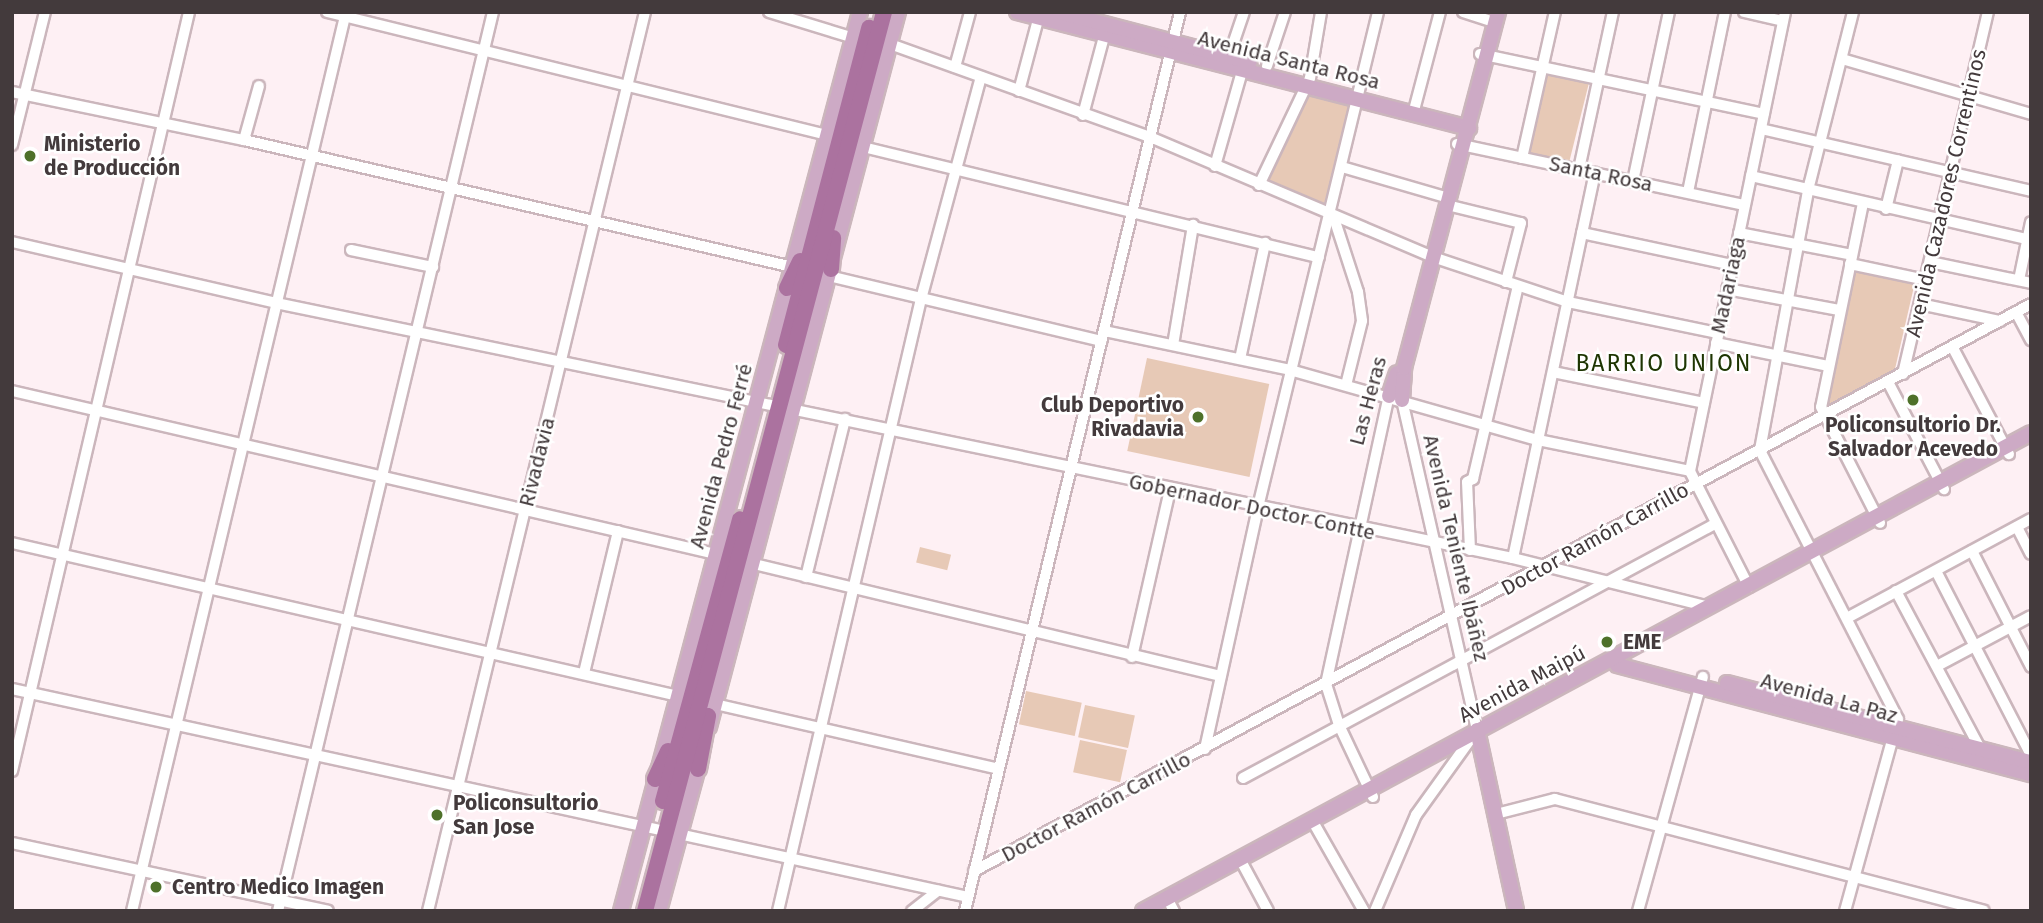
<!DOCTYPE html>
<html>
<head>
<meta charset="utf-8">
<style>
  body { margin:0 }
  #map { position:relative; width:2043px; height:923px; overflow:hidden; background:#fef0f4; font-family:"Fira Sans",sans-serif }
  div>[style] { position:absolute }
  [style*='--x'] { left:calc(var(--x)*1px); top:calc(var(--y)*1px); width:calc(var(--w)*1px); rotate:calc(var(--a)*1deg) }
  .green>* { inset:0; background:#e7c9b6; transform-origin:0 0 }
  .roads { filter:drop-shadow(2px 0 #cbb6bc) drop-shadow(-2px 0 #cbb6bc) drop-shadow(0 2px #cbb6bc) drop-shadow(0 -2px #cbb6bc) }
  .minor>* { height:10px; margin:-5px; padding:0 5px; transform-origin:5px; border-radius:5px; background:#fff }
  .major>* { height:14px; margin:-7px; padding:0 7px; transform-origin:7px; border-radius:7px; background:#cdaac5 }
  .highway>* { height:16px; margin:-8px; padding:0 8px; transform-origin:8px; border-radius:8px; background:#ab729f }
  .dots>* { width:19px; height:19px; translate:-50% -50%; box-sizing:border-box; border:4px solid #fff; border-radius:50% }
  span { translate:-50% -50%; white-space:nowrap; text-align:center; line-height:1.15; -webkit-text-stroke:5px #fff; paint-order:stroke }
  .street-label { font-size:21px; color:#433a3c }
  .poi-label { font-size:21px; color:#433a3c; font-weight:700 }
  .left { translate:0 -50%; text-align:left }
  .right { translate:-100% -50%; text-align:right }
  .neighbourhood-label { font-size:23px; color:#1e3502; letter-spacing:2px }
  .frame { position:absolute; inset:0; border:14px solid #433a3c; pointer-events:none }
</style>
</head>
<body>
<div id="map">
  <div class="green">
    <div style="left:1545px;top:69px;width:46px;height:87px;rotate:14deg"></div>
    <div style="clip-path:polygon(1303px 93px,1349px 106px,1323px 209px,1265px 184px)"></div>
    <div style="clip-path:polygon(1850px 271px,1915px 282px,1895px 369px,1824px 408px)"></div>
    <div style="left:1147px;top:358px;width:125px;height:95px;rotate:12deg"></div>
    <div style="left:920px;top:547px;width:32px;height:16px;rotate:14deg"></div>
    <div style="left:1026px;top:691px;width:57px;height:34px;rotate:12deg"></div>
    <div style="left:1085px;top:705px;width:51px;height:33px;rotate:12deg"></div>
    <div style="left:1080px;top:740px;width:48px;height:33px;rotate:12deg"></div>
  </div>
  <div class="roads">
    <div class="minor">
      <div style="--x:327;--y:12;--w:515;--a:13.82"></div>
      <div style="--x:769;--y:12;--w:89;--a:17"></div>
      <div style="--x:1463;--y:12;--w:26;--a:18"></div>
      <div style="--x:1744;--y:12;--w:40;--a:13"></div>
      <div style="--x:890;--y:44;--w:276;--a:19.7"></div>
      <div style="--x:1150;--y:137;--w:307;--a:23"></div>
      <div style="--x:1433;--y:257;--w:142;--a:18.4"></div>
      <div style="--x:1568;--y:302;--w:153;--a:11.7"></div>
      <div style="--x:1480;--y:54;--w:290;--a:11.9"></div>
      <div style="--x:1229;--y:56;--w:46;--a:-71.2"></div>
      <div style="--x:1842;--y:59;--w:197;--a:16.2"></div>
      <div style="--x:1267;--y:66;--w:57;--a:-71.6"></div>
      <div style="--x:955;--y:67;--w:57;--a:-74.7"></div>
      <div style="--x:1019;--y:91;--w:82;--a:-75.1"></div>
      <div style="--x:12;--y:92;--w:237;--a:11.7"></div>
      <div style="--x:244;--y:140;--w:563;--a:13.03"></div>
      <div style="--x:1413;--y:114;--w:106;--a:-75.2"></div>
      <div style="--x:1083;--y:115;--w:89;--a:-75"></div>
      <div style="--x:1761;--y:129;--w:277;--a:12.9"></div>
      <div style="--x:244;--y:140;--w:56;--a:-74.5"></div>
      <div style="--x:1457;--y:144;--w:294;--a:12"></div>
      <div style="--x:12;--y:145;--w:137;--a:-76.1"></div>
      <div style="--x:863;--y:147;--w:469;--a:13.6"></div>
      <div style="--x:1522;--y:158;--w:150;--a:-77.3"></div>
      <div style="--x:1215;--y:166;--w:106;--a:-74.1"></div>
      <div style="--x:1342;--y:167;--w:104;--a:16.2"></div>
      <div style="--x:1579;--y:169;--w:161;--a:-77.8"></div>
      <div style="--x:1751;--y:176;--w:287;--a:12.9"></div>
      <div style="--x:1633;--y:181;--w:173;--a:-78"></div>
      <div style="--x:1259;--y:185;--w:119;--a:-64.5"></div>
      <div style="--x:1310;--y:78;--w:67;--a:-80.5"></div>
      <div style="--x:1688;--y:192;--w:184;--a:-78.4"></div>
      <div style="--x:1863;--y:203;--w:208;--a:101.6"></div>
      <div style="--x:1821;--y:407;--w:130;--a:63"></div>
      <div style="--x:1447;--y:205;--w:76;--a:13.7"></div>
      <div style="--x:1521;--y:223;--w:61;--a:104.3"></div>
      <div style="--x:1886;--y:209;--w:50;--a:-76.2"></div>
      <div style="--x:1334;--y:218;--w:78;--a:72"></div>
      <div style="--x:1358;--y:292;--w:29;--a:82"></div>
      <div style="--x:1362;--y:321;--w:66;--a:104"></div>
      <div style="--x:1582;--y:233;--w:153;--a:12"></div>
      <div style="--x:1739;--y:233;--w:115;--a:11"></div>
      <div style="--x:12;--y:242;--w:271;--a:13"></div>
      <div style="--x:276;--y:303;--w:1263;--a:11.65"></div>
      <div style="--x:1513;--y:558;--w:203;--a:14"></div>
      <div style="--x:351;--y:250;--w:84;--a:11.7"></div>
      <div style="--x:1930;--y:262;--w:103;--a:11.7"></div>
      <div style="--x:1850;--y:264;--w:78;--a:11.9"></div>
      <div style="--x:829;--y:276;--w:280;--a:13.4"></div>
      <div style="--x:2019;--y:280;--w:59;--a:-78.3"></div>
      <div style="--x:1727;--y:289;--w:114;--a:10.6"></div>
      <div style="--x:1920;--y:304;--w:82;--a:12"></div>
      <div style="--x:2016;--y:312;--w:32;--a:62"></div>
      <div style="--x:1104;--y:331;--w:190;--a:11.8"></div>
      <div style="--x:1290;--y:370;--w:258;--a:15.8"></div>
      <div style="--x:1538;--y:440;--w:155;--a:11.5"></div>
      <div style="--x:1716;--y:343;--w:114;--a:11.6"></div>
      <div style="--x:1173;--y:345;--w:122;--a:-80.5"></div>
      <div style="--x:1953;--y:348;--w:120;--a:62.2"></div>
      <div style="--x:1240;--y:359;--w:119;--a:-77.8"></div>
      <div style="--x:1553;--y:372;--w:154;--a:11.6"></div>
      <div style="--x:1903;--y:374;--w:372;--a:-76.8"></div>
      <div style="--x:1888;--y:382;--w:121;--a:62.4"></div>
      <div style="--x:12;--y:391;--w:727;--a:13.04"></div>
      <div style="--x:2017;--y:527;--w:30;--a:63"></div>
      <div style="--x:12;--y:543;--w:683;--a:12.94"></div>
      <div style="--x:1470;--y:550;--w:68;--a:-92.5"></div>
      <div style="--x:1467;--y:482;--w:7;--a:-27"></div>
      <div style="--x:1473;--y:479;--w:198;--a:-76.9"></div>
      <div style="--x:1972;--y:551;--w:130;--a:63"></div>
      <div style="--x:1513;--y:558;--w:394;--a:-78"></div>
      <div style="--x:746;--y:562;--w:488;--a:13.5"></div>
      <div style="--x:1936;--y:571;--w:205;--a:62.7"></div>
      <div style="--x:806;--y:577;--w:163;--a:-76.1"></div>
      <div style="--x:1749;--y:587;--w:130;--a:-117"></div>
      <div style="--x:1690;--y:471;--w:469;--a:-78.3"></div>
      <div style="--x:1896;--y:591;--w:178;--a:61.9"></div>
      <div style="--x:1847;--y:618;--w:209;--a:-28.3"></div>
      <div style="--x:1132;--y:657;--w:171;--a:-77.2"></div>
      <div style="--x:1937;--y:666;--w:106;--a:-28"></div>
      <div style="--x:584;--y:673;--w:146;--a:-76.5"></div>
      <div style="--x:12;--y:689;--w:978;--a:12.27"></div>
      <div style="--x:715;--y:704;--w:290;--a:12.9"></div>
      <div style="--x:1205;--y:749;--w:248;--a:-77.6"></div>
      <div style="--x:1258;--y:507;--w:509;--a:-76.37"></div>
      <div style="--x:12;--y:771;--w:779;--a:-76.87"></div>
      <div style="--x:1243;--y:778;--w:536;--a:-28.29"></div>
      <div style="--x:1373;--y:797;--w:80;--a:-115.3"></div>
      <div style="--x:1339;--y:725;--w:43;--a:-107.6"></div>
      <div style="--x:1326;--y:684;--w:295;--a:-77.7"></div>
      <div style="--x:1496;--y:814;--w:61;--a:-14.3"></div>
      <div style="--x:1555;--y:799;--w:443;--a:14.6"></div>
      <div style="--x:1312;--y:820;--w:105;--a:60.3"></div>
      <div style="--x:12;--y:843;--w:323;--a:12.1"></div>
      <div style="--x:1240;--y:859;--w:59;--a:61.7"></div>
      <div style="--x:974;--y:871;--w:1199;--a:-28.21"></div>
      <div style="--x:1167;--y:898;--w:15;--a:62"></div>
      <div style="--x:132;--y:911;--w:924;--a:-76.61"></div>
      <div style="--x:278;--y:911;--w:924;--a:-76.55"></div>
      <div style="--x:428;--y:911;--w:925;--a:-76.43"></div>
      <div style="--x:778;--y:911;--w:628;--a:-76.85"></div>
      <div style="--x:921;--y:299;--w:230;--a:-74.9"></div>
      <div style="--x:912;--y:911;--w:33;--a:-38"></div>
      <div style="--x:965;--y:911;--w:924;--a:-76.55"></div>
      <div style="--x:1375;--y:911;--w:104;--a:-66.9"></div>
      <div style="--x:1416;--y:815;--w:105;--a:-54.3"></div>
      <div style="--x:1477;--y:730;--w:338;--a:-102.8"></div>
      <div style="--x:1638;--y:911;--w:243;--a:-74.5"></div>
      <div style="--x:1845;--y:911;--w:199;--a:-74.6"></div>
      <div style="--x:1898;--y:719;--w:302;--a:-117.2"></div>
      <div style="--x:1760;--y:450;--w:264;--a:-79.5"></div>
      <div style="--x:1808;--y:190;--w:184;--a:-75.8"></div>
    </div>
    <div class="major">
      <div style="--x:1017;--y:12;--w:467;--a:14.4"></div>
      <div style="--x:1059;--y:12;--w:197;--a:14.7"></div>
      <div style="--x:1389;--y:396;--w:24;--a:-71"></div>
      <div style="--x:1402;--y:400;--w:32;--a:-86"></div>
      <div style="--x:1404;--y:368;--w:368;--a:-75.2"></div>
      <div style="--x:1617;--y:665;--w:428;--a:14.8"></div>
      <div style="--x:1727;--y:683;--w:314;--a:14.6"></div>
      <div style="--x:709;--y:727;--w:740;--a:-75.19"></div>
      <div style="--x:1477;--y:730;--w:185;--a:77.8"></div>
      <div style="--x:621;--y:911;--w:930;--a:-75.11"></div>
      <div style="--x:659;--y:911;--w:156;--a:-74.8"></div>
      <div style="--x:1143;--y:911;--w:1008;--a:-28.29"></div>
    </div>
    <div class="highway">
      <div style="--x:831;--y:269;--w:31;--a:-86"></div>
      <div style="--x:787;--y:288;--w:30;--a:-64"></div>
      <div style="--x:786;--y:345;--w:328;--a:-75.3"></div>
      <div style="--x:698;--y:769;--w:54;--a:-79.3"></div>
      <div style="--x:655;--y:779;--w:31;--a:-65"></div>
      <div style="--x:663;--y:801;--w:292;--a:-74.7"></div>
      <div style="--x:645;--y:911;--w:930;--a:-75.11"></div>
    </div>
  </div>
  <div class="dots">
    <div style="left:30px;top:156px;background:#4e712a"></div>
    <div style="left:1913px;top:400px;background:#4e712a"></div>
    <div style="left:1198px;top:417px;background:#4e712a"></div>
    <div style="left:1607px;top:642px;background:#4e712a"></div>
    <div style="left:437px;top:815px;background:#4e712a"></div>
    <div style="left:156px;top:887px;background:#4e712a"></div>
  </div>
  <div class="street-label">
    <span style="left:1289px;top:60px;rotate:14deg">Avenida Santa Rosa</span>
    <span style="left:1601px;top:174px;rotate:12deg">Santa Rosa</span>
    <span style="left:1946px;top:193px;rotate:-77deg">Avenida Cazadores Correntinos</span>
    <span style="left:1728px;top:285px;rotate:-78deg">Madariaga</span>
    <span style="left:1368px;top:401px;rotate:-75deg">Las Heras</span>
    <span style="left:721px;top:456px;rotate:-75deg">Avenida Pedro Ferré</span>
    <span style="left:537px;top:462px;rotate:-76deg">Rivadavia</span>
    <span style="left:1252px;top:507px;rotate:12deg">Gobernador Doctor Contte</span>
    <span style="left:1595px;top:539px;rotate:-29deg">Doctor Ramón Carrillo</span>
    <span style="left:1456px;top:548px;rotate:77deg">Avenida Teniente Ibáñez</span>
    <span style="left:1522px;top:684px;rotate:-28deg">Avenida Maipú</span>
    <span style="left:1829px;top:698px;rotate:15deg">Avenida La Paz</span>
    <span style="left:1096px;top:807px;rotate:-28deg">Doctor Ramón Carrillo</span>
  </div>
  <div class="poi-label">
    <span class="left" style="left:44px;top:156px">Ministerio<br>de Producción</span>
    <span class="right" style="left:1184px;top:417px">Club Deportivo<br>Rivadavia</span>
    <span style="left:1913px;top:437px">Policonsultorio Dr.<br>Salvador Acevedo</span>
    <span class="left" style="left:1623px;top:642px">EME</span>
    <span class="left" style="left:453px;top:815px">Policonsultorio<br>San Jose</span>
    <span class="left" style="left:172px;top:887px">Centro Medico Imagen</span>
  </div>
  <div class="neighbourhood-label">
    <span style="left:1664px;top:363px">BARRIO UNION</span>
  </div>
  <div class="frame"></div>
</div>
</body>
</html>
